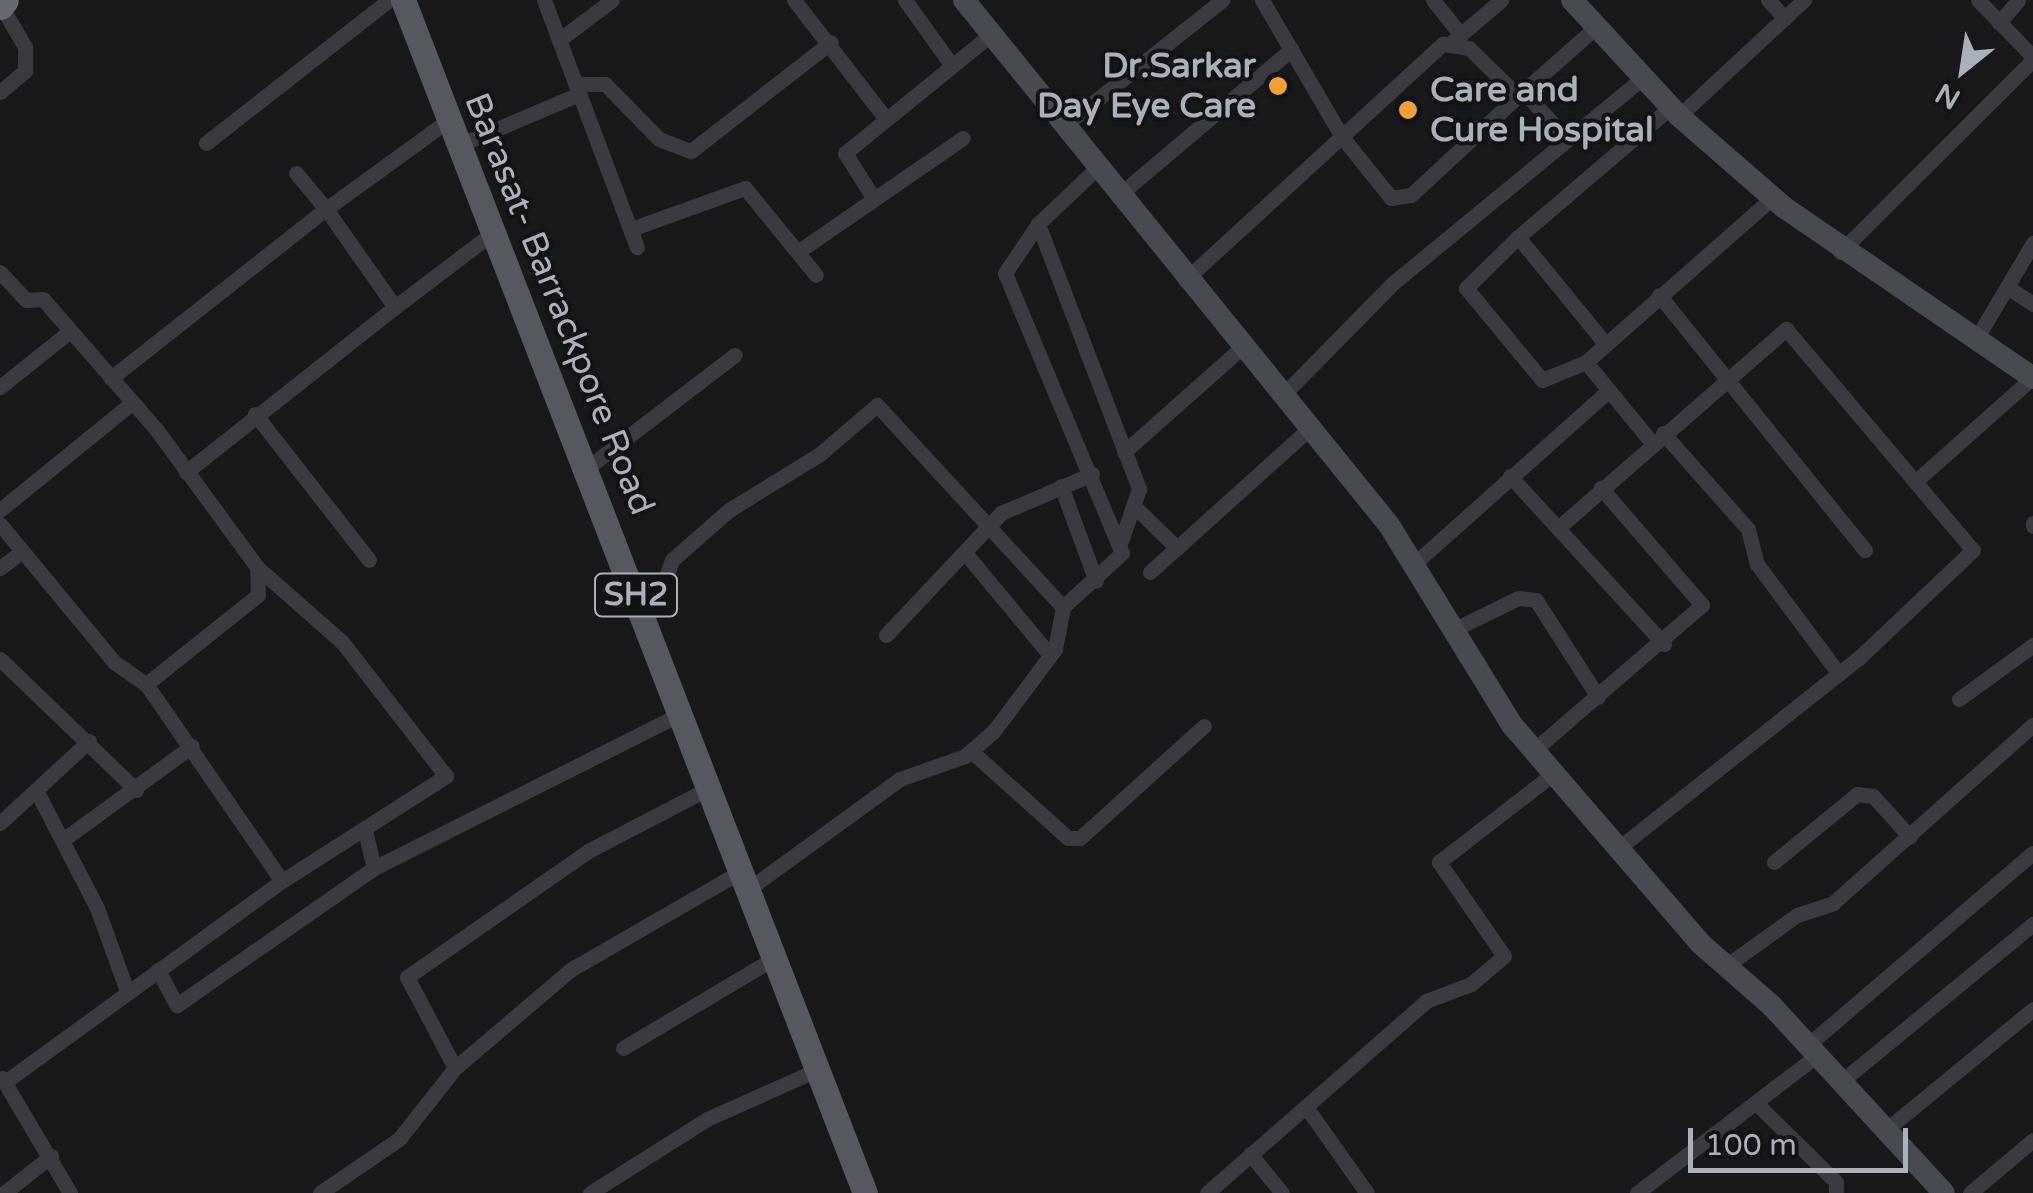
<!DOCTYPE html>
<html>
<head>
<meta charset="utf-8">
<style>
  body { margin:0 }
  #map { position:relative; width:2033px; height:1193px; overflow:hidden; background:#18181a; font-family:"Varela Round",sans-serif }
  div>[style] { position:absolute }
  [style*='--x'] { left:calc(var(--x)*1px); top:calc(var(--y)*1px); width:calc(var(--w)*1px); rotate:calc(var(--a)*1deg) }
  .street>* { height:15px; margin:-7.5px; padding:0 7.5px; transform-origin:7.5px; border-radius:7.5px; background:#393b40 }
  .secondary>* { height:22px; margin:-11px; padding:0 11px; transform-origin:11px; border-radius:11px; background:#474a50 }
  .primary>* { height:25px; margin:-12.5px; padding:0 12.5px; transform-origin:12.5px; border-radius:12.5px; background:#55585f }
  .highway>* { height:30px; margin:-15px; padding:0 15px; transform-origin:15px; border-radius:15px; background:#656971 }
  .dots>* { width:28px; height:28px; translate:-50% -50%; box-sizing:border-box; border:5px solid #131315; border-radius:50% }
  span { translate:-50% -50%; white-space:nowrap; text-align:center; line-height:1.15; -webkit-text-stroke:8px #131315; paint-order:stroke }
  .shield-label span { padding:2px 8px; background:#131315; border:2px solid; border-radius:8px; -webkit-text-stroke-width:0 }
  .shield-label { font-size:32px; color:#aab1ba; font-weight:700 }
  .poi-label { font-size:35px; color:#aab1ba; font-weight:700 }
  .right { translate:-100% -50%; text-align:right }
  .left { translate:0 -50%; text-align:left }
  .street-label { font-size:35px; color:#aab1ba }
  .north { position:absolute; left:1913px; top:20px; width:100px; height:100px; -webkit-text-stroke:8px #131315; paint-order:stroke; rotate:210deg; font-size:28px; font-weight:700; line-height:40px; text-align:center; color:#aab1ba }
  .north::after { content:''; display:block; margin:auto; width:35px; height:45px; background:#aab1ba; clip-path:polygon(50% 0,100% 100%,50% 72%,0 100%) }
  .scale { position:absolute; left:1688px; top:1128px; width:220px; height:45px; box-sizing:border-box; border:5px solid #aab1ba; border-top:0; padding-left:12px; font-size:30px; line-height:35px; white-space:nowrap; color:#aab1ba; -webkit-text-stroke:8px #131315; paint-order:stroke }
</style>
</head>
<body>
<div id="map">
  <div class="street">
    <div style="--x:544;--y:0;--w:264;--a:69.4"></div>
    <div style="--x:794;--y:0;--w:150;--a:52.3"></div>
    <div style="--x:905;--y:0;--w:81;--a:54.5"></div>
    <div style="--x:1262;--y:0;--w:159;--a:59.7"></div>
    <div style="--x:1342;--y:137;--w:78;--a:51.2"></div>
    <div style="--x:1391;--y:198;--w:20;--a:-9"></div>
    <div style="--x:1411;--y:195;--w:146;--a:-42.8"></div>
    <div style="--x:1433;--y:0;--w:45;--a:51.3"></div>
    <div style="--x:1768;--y:0;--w:25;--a:47"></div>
    <div style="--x:1978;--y:0;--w:79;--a:46"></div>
    <div style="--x:1999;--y:23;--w:30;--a:-50"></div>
    <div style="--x:559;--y:40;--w:66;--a:-37"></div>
    <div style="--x:1452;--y:42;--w:65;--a:-40.6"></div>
    <div style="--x:575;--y:84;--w:30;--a:0"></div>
    <div style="--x:605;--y:84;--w:77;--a:45.5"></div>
    <div style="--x:659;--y:139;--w:34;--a:21"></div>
    <div style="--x:691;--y:151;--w:177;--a:-37.9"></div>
    <div style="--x:0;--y:92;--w:33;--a:-40"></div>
    <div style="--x:25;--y:71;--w:24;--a:-90"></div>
    <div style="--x:25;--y:47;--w:50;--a:-120.2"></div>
    <div style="--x:1524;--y:92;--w:62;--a:47.6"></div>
    <div style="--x:1679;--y:116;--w:171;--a:-42.9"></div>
    <div style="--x:1065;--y:125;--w:201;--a:-38.5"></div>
    <div style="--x:206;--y:143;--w:232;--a:-38"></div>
    <div style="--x:457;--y:146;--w:133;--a:-23.1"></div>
    <div style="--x:1098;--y:167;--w:83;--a:136.5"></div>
    <div style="--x:1038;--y:224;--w:284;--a:69.1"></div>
    <div style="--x:1139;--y:489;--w:55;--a:109.1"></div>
    <div style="--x:296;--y:173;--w:47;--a:50.2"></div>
    <div style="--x:326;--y:209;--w:150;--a:-36"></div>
    <div style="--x:1119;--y:195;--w:226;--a:-40.2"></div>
    <div style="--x:874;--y:199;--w:54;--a:-122.2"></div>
    <div style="--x:845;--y:153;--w:187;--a:-39.1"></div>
    <div style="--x:631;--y:229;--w:121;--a:-19.8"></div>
    <div style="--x:745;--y:188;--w:112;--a:50.8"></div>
    <div style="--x:1518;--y:237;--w:73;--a:135.6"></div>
    <div style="--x:1466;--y:288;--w:119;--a:50.4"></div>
    <div style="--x:1542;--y:380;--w:48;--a:-22.2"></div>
    <div style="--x:799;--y:251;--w:199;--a:-34.6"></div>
    <div style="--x:1840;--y:252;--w:272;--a:-44.9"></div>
    <div style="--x:0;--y:272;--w:38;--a:47"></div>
    <div style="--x:26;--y:300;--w:17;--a:-3"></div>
    <div style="--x:43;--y:299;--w:172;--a:49"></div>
    <div style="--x:156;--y:429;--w:171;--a:53.8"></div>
    <div style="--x:257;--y:567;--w:28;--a:88"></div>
    <div style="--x:258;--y:595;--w:143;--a:141.5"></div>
    <div style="--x:1185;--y:280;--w:350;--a:-42.5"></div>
    <div style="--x:1443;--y:44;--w:26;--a:9"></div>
    <div style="--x:1469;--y:48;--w:69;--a:44.4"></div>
    <div style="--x:1518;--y:96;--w:104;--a:-41.5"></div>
    <div style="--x:2007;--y:287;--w:31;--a:33"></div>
    <div style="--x:1659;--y:295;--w:328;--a:51.1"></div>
    <div style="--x:1976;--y:339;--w:112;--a:-59.3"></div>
    <div style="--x:1604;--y:342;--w:136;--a:-129.3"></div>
    <div style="--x:1518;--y:237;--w:201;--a:-40.4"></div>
    <div style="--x:111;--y:378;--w:273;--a:-38.2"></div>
    <div style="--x:326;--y:209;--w:120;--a:54.9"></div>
    <div style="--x:395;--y:307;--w:121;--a:-37.2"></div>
    <div style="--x:0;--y:387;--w:88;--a:-38.6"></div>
    <div style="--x:1281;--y:397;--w:160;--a:-45.5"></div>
    <div style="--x:1393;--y:283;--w:323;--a:-39.4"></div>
    <div style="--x:255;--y:414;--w:185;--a:52"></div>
    <div style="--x:1663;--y:433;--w:128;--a:48.5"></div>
    <div style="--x:1748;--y:529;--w:36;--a:76"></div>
    <div style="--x:1757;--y:564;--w:137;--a:53.3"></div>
    <div style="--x:1652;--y:443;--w:104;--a:-129.2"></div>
    <div style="--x:1586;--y:362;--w:249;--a:-41.4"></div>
    <div style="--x:1124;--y:452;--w:155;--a:-41.6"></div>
    <div style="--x:587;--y:468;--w:186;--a:-37.4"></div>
    <div style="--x:186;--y:472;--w:266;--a:-38.3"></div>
    <div style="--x:1510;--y:476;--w:228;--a:47.5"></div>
    <div style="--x:1917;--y:480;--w:155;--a:-41.6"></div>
    <div style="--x:1061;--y:486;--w:101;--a:69.8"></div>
    <div style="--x:1137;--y:509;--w:56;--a:44.3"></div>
    <div style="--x:0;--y:510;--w:171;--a:-39.1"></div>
    <div style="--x:2033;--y:523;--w:3;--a:90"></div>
    <div style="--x:0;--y:524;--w:179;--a:50.4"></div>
    <div style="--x:114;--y:662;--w:39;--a:35"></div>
    <div style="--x:146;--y:684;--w:239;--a:55.4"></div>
    <div style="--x:1558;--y:528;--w:303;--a:-41.1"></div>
    <div style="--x:1786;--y:329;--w:289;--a:49.8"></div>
    <div style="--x:1973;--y:550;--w:154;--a:136.6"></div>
    <div style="--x:1861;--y:656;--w:309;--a:141.6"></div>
    <div style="--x:966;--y:554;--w:130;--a:50.3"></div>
    <div style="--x:1415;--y:563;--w:257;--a:-41.7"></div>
    <div style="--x:0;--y:568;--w:26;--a:-37"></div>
    <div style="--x:1150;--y:572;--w:214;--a:-42"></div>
    <div style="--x:638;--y:599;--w:28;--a:-27"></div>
    <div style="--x:663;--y:586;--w:28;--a:-71"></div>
    <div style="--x:672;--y:560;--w:76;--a:-41.3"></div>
    <div style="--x:729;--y:510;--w:107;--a:-31.6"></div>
    <div style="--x:820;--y:454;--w:75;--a:-40.7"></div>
    <div style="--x:877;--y:405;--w:275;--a:47.4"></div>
    <div style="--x:1457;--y:628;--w:68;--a:-26.2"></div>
    <div style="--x:1518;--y:598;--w:18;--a:6"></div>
    <div style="--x:1536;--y:600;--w:115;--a:57.4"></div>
    <div style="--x:886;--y:635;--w:168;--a:-46.7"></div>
    <div style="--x:1001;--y:513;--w:99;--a:-23.2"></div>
    <div style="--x:0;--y:659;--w:189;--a:43.9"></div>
    <div style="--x:1959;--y:699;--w:92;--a:-36.1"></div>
    <div style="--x:1534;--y:750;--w:222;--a:-40.8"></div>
    <div style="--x:1702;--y:605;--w:155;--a:-130.8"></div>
    <div style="--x:971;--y:751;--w:130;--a:41.9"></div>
    <div style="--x:1068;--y:838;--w:12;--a:0"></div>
    <div style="--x:1080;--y:838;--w:167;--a:-42.1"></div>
    <div style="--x:39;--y:796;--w:126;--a:62.6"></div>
    <div style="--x:97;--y:908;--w:88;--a:70.1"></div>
    <div style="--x:0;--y:823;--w:121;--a:-42.7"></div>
    <div style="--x:365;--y:830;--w:39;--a:77"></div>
    <div style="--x:64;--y:839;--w:158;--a:-36"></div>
    <div style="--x:1774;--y:862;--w:107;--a:-39.3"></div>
    <div style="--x:1857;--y:794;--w:16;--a:7"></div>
    <div style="--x:1873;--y:796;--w:55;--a:47.9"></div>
    <div style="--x:747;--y:890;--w:189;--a:-36"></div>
    <div style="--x:900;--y:779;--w:69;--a:-19.5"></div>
    <div style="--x:965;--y:756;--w:37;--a:-41"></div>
    <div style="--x:993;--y:732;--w:104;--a:-53.2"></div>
    <div style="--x:1055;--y:649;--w:43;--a:-79.2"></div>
    <div style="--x:1063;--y:607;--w:80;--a:-42.5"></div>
    <div style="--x:1122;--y:553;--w:303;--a:-112.7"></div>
    <div style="--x:1005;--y:273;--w:59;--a:-56"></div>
    <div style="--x:1726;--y:966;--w:87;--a:-35.7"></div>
    <div style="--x:1797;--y:915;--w:38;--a:-18"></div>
    <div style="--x:1833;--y:903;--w:268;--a:-41.7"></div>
    <div style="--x:158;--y:970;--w:40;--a:62"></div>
    <div style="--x:177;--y:1005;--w:240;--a:-34.8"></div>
    <div style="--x:374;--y:868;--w:345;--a:-26.7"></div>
    <div style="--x:1809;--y:1044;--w:294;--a:-40.5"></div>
    <div style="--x:623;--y:1048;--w:174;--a:-30.7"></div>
    <div style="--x:455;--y:1068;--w:103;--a:-117.8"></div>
    <div style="--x:407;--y:977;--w:221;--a:-34.8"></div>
    <div style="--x:588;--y:851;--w:139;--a:-27.5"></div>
    <div style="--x:2;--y:1078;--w:134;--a:59.4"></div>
    <div style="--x:1843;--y:1080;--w:246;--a:-39.4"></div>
    <div style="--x:5;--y:1082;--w:342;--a:-36"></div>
    <div style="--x:282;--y:881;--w:195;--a:-32.6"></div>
    <div style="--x:446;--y:776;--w:170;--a:-127.8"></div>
    <div style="--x:342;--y:642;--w:113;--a:-138.6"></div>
    <div style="--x:1756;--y:1103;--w:112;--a:44.6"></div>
    <div style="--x:1836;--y:1182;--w:11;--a:90"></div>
    <div style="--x:1306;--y:1107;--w:105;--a:54.7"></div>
    <div style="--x:1887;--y:1129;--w:189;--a:-39.4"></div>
    <div style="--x:1250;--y:1154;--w:50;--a:50.6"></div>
    <div style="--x:4;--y:1193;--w:60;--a:-38.2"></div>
    <div style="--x:320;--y:1193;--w:96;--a:-34.4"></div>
    <div style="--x:399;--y:1139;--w:90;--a:-51.7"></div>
    <div style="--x:455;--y:1068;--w:151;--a:-40.4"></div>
    <div style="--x:570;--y:970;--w:196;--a:-30"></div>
    <div style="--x:590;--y:1193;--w:138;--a:-32.3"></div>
    <div style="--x:707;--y:1119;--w:123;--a:-24.1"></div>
    <div style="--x:1207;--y:1193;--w:291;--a:-41.2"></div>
    <div style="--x:1426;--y:1001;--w:48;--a:-20.7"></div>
    <div style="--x:1471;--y:984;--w:43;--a:-40.3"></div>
    <div style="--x:1504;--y:956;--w:114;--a:-124.7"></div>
    <div style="--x:1439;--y:862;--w:145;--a:-37.7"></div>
    <div style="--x:1637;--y:1193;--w:229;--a:-37.4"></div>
    <div style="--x:1970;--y:1193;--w:82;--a:-40.1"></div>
  </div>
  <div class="secondary">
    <div style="--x:964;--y:0;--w:675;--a:51.01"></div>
    <div style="--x:1389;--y:525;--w:235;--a:58.4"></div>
    <div style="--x:1512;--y:725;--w:289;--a:49.2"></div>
    <div style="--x:1701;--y:944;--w:93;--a:41.1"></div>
    <div style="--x:1771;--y:1005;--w:255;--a:47.4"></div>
    <div style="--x:1572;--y:0;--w:158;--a:47.3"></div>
    <div style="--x:1679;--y:116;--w:140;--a:41"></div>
    <div style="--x:1785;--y:208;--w:301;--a:34.4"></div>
  </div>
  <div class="primary">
    <div style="--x:403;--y:0;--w:1279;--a:68.83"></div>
  </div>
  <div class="highway">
    <div style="--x:0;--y:5;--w:6;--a:-51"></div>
  </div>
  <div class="dots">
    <div style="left:1278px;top:86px;background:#f4a037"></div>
    <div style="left:1408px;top:110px;background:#f4a037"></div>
  </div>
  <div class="shield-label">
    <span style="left:636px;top:595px">SH2</span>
  </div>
  <div class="poi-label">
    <span class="right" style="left:1256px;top:86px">Dr.Sarkar<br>Day Eye Care</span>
    <span class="left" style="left:1430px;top:110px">Care and<br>Cure Hospital</span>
  </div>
  <div class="street-label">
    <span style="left:559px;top:304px;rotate:68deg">Barasat- Barrackpore Road</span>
  </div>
  <div class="north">N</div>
  <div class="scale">100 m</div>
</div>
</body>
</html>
